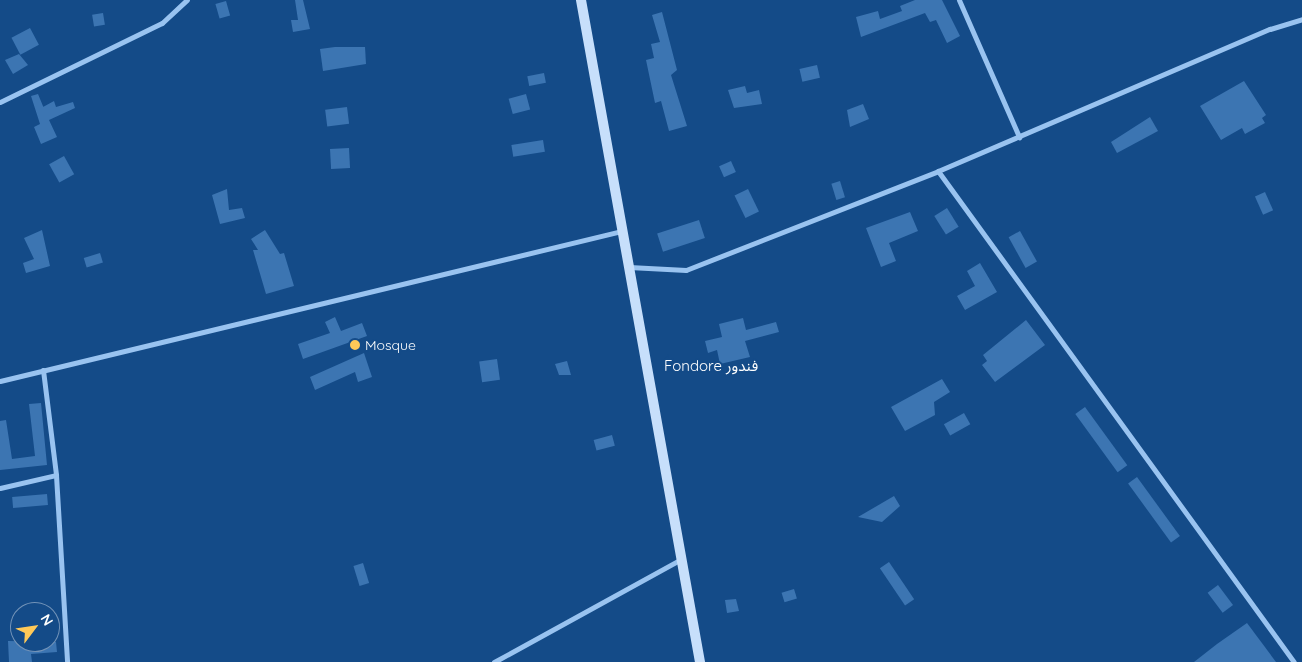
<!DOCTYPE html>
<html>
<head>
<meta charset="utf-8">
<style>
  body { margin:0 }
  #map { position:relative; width:1302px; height:662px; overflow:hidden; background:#144b88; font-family:Quicksand,"Noto Sans Arabic",sans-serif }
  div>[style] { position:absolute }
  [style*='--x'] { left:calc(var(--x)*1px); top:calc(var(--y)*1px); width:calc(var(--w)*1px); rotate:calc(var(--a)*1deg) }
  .building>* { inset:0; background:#3c75b2; transform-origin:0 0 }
  .minor>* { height:5px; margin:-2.5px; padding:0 2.5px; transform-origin:2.5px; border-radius:2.5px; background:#99c3f0 }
  .secondary>* { height:10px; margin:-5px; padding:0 5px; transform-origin:5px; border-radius:5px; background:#c7dffb }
  .dots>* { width:14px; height:14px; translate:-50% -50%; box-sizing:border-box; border:2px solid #144b88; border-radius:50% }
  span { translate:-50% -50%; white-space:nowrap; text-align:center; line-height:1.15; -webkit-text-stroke:4px #144b88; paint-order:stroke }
  .poi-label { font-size:14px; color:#fff }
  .left { translate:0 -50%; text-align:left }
  .neighbourhood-label { font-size:15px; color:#fff }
  .north { position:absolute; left:10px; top:602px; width:50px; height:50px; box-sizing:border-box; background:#144b88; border:1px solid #7293b8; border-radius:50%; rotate:59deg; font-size:14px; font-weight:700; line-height:20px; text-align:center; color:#fff }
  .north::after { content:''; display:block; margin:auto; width:18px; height:22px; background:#ffc958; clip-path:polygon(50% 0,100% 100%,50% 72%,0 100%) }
</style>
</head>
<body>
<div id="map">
  <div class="building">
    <div style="clip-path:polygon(295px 0,303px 0,310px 29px,293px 32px,291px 20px,298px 20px)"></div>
    <div style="clip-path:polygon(915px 0,942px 0,960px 36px,947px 43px,936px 20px,930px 22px,925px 13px,861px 37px,856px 17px,878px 11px,880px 19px,902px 11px,900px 6px)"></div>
    <div style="left:226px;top:1px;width:15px;height:11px;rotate:74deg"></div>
    <div style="clip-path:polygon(662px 12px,677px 70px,671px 75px,687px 126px,669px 131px,661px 101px,655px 103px,646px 60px,654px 58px,651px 44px,660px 42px,652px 15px)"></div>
    <div style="left:103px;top:13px;width:12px;height:11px;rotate:81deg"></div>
    <div style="left:30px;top:28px;width:19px;height:21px;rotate:62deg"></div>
    <div style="clip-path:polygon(335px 47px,365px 47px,366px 64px,323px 71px,320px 49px)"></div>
    <div style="clip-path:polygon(19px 54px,28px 65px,13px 74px,5px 60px)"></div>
    <div style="left:817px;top:65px;width:13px;height:18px;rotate:77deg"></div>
    <div style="left:544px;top:73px;width:10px;height:17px;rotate:79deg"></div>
    <div style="clip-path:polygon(1244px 81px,1266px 115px,1262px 118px,1265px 123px,1245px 134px,1242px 128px,1221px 140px,1200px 106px)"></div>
    <div style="clip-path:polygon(745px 86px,747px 93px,759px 90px,762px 104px,734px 108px,728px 90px)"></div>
    <div style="clip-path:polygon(38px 94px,45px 111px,43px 107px,54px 101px,56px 107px,73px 102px,75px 108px,49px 120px,57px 137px,41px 144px,34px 127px,40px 124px,31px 96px)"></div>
    <div style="left:526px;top:94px;width:16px;height:18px;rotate:75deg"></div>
    <div style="clip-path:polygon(863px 104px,869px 119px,850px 127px,847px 110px)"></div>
    <div style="left:347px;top:107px;width:17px;height:22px;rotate:83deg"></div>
    <div style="clip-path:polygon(1150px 117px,1158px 131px,1117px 153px,1111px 142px)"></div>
    <div style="left:543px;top:140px;width:12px;height:32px;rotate:81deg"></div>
    <div style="left:349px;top:148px;width:20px;height:19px;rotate:87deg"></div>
    <div style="left:64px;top:156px;width:21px;height:17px;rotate:61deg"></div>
    <div style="left:731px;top:161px;width:12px;height:13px;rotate:66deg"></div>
    <div style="left:840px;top:181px;width:17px;height:9px;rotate:73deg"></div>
    <div style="clip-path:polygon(227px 189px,229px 210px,242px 208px,245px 218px,220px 224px,212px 195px)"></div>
    <div style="left:748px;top:189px;width:25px;height:15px;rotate:64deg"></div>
    <div style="left:1265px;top:192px;width:20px;height:11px;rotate:66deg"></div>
    <div style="left:947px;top:208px;width:22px;height:15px;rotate:58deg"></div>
    <div style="clip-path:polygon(910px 212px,918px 231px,889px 243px,896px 261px,881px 267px,866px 228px)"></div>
    <div style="left:699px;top:220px;width:19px;height:44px;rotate:72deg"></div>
    <div style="clip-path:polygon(42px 230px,50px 266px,26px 273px,23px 263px,34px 259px,24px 238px)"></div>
    <div style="clip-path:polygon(265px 230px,280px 254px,284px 253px,294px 286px,266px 294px,253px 250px,258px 250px,251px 239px)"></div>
    <div style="left:1020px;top:231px;width:35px;height:13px;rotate:61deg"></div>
    <div style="left:100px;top:253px;width:10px;height:17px;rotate:73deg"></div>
    <div style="clip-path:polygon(980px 263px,997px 292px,965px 310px,957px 296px,975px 286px,967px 271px)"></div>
    <div style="clip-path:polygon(335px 317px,341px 331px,362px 323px,367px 336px,303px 359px,298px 344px,330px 333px,325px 322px)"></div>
    <div style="clip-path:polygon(743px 318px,746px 330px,776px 322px,779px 332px,745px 341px,750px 357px,720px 364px,717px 350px,708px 353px,705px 341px,722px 337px,719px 324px)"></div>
    <div style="clip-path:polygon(1026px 320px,1045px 345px,995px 382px,982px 365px,987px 361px,983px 355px)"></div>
    <div style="clip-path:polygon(364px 353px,372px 377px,358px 382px,355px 372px,315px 390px,310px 377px)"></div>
    <div style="left:497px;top:359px;width:21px;height:18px;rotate:82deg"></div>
    <div style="clip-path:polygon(567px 361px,571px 375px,559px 375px,555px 364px)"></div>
    <div style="clip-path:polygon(942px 379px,950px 392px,934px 402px,935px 415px,905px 431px,891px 407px)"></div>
    <div style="clip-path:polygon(41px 403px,47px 465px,0 470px,0 421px,6px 420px,12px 459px,35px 456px,29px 404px)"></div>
    <div style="left:1085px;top:407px;width:72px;height:12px;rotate:54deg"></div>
    <div style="left:964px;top:413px;width:13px;height:23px;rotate:61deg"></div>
    <div style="left:612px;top:435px;width:11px;height:19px;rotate:75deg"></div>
    <div style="left:1137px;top:477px;width:73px;height:11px;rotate:54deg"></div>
    <div style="left:47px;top:494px;width:11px;height:35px;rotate:85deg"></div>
    <div style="clip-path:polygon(894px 496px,900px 506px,882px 522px,858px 517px)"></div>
    <div style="left:889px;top:562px;width:45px;height:11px;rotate:56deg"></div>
    <div style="left:363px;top:563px;width:21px;height:10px;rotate:73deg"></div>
    <div style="left:1218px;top:585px;width:25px;height:13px;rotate:53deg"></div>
    <div style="left:794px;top:589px;width:10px;height:13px;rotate:73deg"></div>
    <div style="clip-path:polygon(736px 599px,739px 611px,727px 613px,725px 600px)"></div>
    <div style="clip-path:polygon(1247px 623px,1276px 662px,1194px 662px,1217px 644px)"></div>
    <div style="clip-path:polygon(8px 641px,56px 642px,57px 652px,31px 654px,32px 662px,9px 662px)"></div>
  </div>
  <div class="minor">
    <div style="--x:959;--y:0;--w:150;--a:66.3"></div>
    <div style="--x:0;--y:102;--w:180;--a:-26"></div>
    <div style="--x:162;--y:23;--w:34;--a:-43"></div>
    <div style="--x:938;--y:171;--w:606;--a:54.06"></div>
    <div style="--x:629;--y:267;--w:57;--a:3"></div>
    <div style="--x:686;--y:270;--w:271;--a:-21.4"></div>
    <div style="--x:938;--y:171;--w:361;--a:-23.2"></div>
    <div style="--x:1270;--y:29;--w:34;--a:-17"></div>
    <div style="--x:43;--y:370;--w:106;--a:82.9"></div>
    <div style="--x:56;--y:475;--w:187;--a:86.6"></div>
    <div style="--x:0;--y:381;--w:640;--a:-13.56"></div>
    <div style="--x:0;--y:488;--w:57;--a:-13.1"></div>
    <div style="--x:494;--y:662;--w:213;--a:-28.8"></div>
  </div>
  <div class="secondary">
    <div style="--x:581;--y:0;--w:673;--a:79.81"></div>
  </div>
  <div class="dots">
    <div style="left:355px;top:345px;background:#ffc958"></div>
  </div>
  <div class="poi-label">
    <span class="left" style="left:365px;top:345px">Mosque</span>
  </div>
  <div class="neighbourhood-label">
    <span style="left:711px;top:366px">Fondore فندور</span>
  </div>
  <div class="north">N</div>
</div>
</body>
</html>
